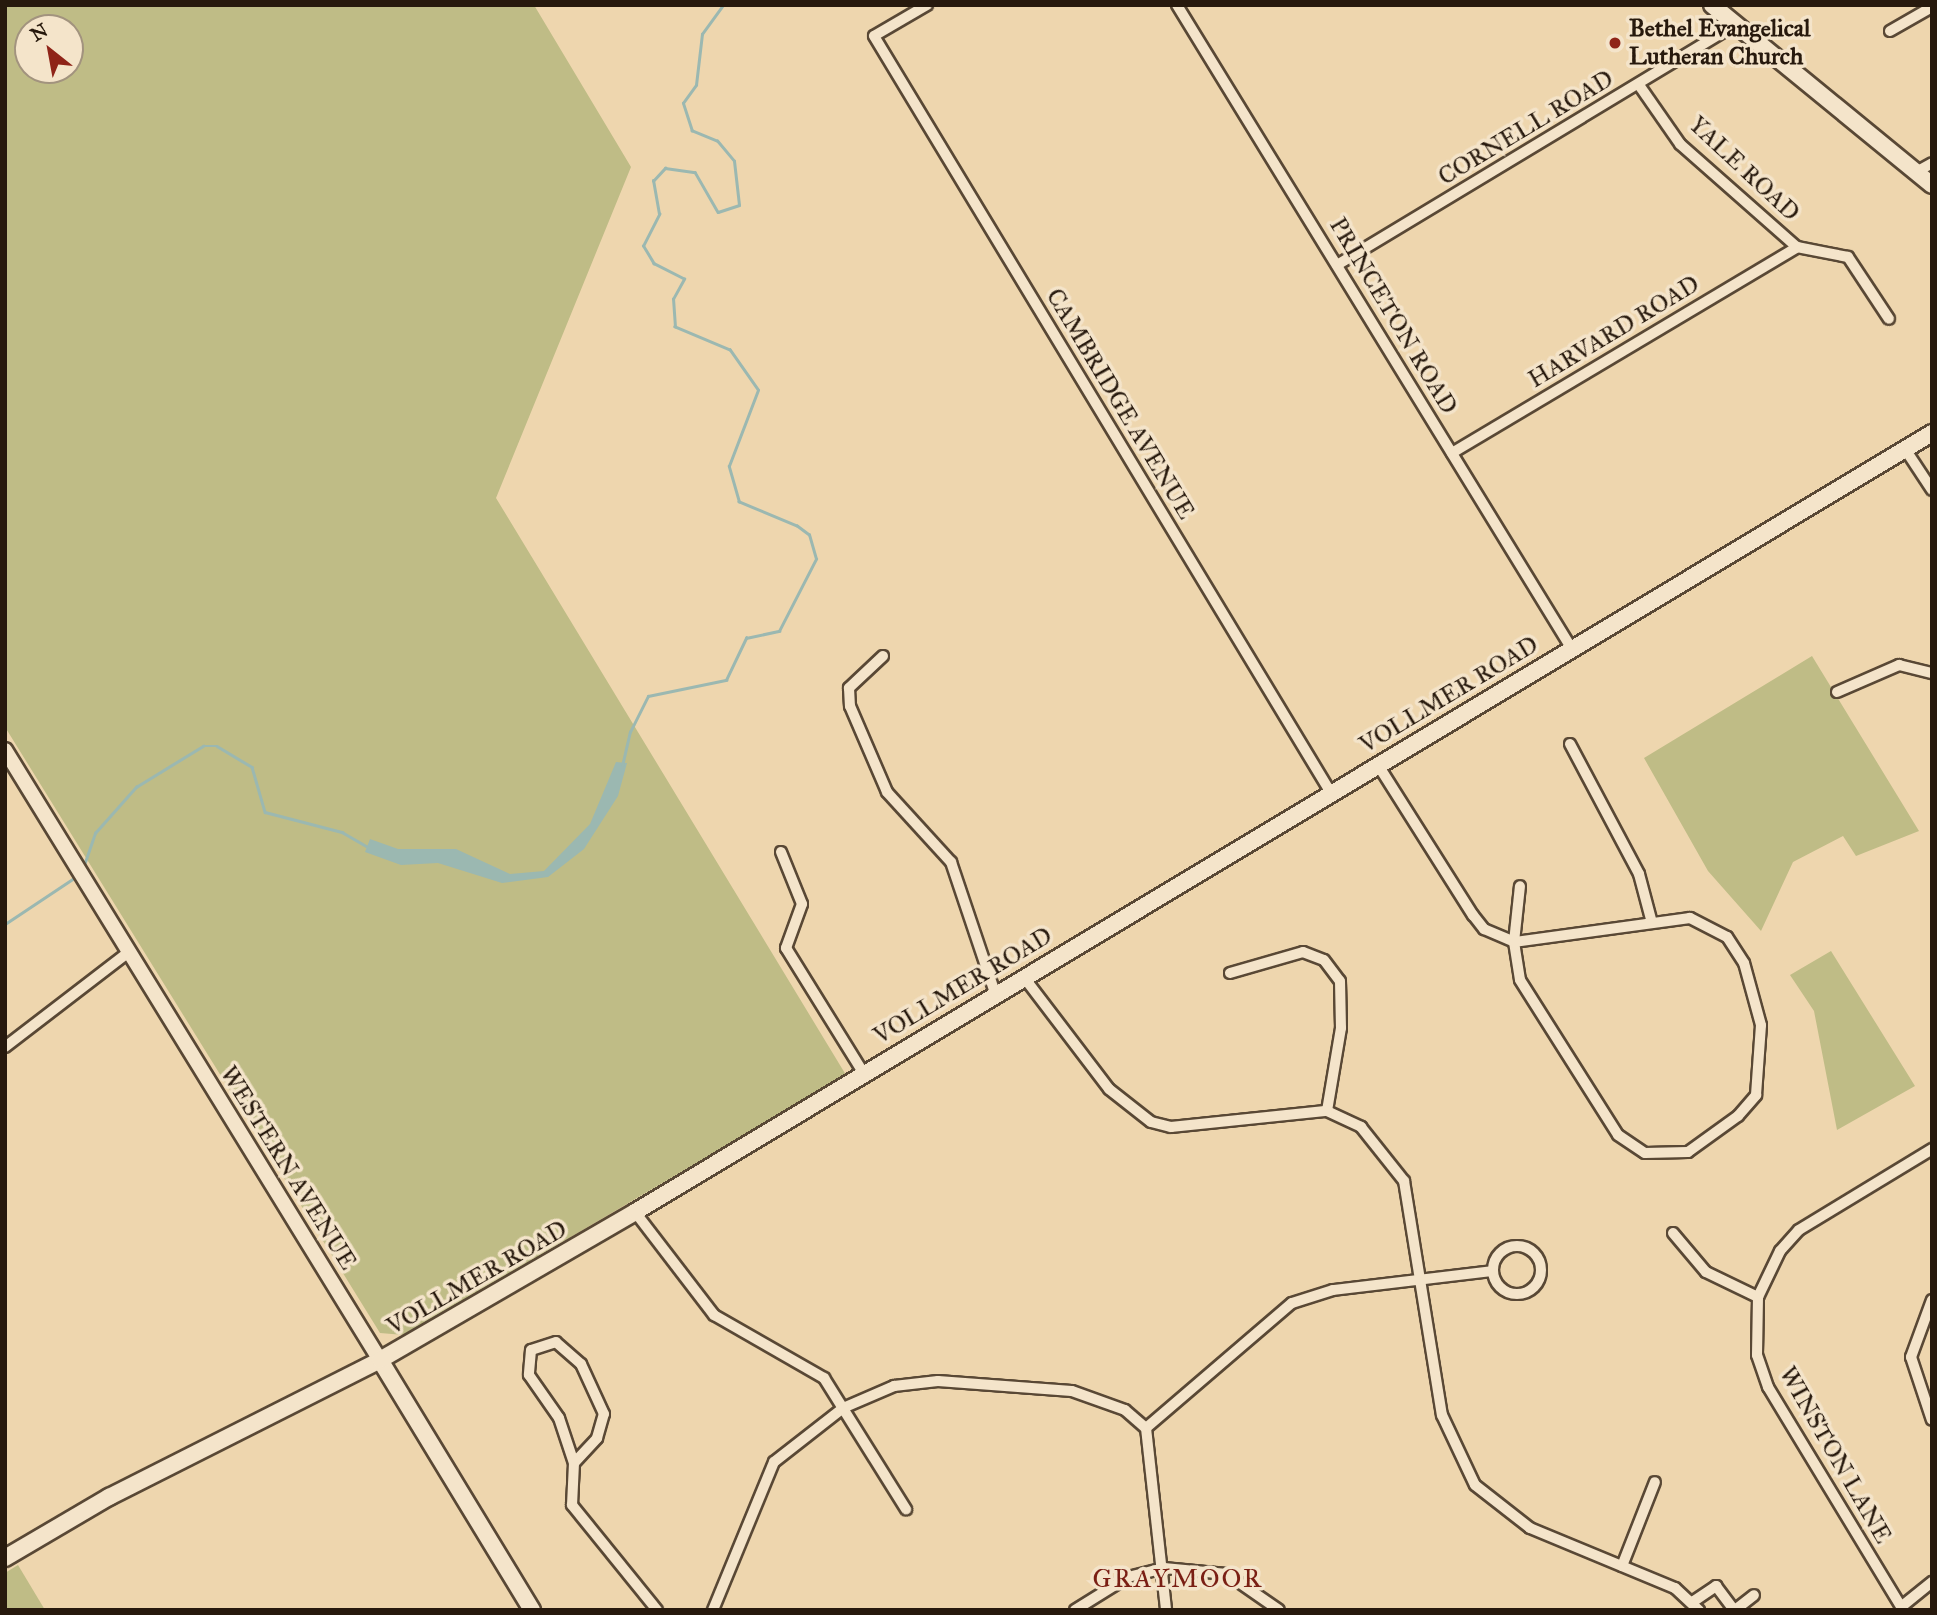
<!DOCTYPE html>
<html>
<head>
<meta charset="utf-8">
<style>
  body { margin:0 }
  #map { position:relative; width:1937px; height:1615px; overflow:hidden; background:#eed6ae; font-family:"IM FELL Great Primer",serif }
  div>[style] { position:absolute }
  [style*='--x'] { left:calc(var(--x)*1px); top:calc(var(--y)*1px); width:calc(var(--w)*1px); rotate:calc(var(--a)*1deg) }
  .green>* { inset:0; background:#bfbc86 }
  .water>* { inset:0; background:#9bb8b1 }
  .stream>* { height:2.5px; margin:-1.25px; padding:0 1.25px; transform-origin:1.25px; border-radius:1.25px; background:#9bb8b1 }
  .roads { filter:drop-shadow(2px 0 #594835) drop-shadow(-2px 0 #594835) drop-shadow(0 2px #594835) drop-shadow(0 -2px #594835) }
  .minor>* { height:10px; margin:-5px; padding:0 5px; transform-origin:5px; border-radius:5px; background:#f4e4ca }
  .minor>.ring { margin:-5px; padding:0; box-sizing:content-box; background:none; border:10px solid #f4e4ca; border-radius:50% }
  .tertiary>* { height:14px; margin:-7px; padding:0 7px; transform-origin:7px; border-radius:7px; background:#f4e4ca }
  .secondary>* { height:16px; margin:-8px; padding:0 8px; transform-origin:8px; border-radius:8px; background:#f4e4ca }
  .dots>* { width:19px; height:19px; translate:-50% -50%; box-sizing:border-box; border:4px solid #f4e4ca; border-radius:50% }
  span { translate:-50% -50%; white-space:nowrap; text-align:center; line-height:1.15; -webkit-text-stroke:7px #f4e4ca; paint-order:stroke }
  .poi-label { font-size:24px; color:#27190d; font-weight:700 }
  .left { translate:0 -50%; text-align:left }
  .street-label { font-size:24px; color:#27190d }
  .neighbourhood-label { font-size:26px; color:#7a1f14; letter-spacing:2px }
  .frame { position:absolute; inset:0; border:7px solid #27190d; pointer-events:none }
  .north { position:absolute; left:14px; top:14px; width:70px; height:70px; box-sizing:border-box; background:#f4e4ca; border:2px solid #a2937e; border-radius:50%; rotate:329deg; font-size:19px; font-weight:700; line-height:28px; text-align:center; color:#27190d }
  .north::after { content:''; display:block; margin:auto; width:24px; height:32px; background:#8f2418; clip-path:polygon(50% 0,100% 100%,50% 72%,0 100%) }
</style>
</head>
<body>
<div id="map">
  <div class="green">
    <div style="clip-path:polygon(evenodd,5px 5px,534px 5px,631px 167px,496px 498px,846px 1075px,404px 1335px,380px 1333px,5px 727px,5px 5px,28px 28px,70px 28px,70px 70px,28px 70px,28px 28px)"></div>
    <div style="clip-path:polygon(1812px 656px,1919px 831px,1856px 856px,1843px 836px,1793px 862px,1761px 931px,1708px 871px,1644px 758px)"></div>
    <div style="clip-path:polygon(1831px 951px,1915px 1086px,1837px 1130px,1814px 1011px,1790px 975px)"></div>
    <div style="clip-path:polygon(18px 1565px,45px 1610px,5px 1610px,5px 1573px)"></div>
  </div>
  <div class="water">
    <div style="clip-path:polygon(616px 762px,627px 763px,618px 796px,584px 849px,548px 877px,502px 883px,438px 863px,401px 865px,365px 852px,370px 839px,398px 849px,456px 849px,510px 874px,544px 871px,590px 824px)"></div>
  </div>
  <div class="stream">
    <div style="--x:622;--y:766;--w:35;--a:-77"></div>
    <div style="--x:630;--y:732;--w:40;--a:-63.4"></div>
    <div style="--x:648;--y:696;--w:80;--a:-11.6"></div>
    <div style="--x:726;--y:680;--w:47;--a:-64.5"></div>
    <div style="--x:746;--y:638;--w:34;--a:-12"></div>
    <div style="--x:779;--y:631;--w:81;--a:-62.8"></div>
    <div style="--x:816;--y:559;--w:25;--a:-106"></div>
    <div style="--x:809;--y:535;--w:15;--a:-143"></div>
    <div style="--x:797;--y:526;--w:63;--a:-157.5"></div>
    <div style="--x:739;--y:502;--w:37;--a:-106"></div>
    <div style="--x:729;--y:466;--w:81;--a:-69.1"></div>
    <div style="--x:758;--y:390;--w:49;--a:-125"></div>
    <div style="--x:730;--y:350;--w:60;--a:-157.3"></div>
    <div style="--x:675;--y:327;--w:28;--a:-94"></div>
    <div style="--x:673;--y:299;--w:23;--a:-61"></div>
    <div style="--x:684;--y:279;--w:34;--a:-153"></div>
    <div style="--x:654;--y:264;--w:21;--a:-121"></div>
    <div style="--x:643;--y:246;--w:36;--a:-63"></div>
    <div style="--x:659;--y:214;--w:34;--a:-100"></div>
    <div style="--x:653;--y:181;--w:18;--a:-47"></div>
    <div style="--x:665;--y:168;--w:30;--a:8"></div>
    <div style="--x:695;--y:172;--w:46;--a:60.1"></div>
    <div style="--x:718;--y:212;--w:22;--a:-18"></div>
    <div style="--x:739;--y:205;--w:44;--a:-96.5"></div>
    <div style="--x:734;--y:161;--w:26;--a:-130"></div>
    <div style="--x:717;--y:141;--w:27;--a:-158"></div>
    <div style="--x:692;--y:131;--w:29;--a:-108"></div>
    <div style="--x:683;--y:103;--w:22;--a:-54"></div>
    <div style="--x:696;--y:85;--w:51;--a:-83.3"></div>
    <div style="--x:702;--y:34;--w:36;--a:-54"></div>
    <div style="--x:83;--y:868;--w:37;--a:-71"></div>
    <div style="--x:95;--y:833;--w:62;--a:-48.3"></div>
    <div style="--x:136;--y:787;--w:79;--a:-31.5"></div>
    <div style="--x:203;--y:746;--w:14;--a:0"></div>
    <div style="--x:217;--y:746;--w:41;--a:31"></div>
    <div style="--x:252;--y:767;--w:47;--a:73.9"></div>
    <div style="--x:265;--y:812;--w:80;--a:14.6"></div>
    <div style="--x:342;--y:832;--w:30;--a:30"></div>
    <div style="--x:5;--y:924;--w:87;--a:-33.7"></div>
  </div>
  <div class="roads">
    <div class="minor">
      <div style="--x:927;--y:5;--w:61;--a:149.7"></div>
      <div style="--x:874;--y:36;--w:884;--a:58.88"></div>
      <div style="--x:1177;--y:5;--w:755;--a:58.48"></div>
      <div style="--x:1890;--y:31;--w:48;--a:-29.7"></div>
      <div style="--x:1639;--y:85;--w:72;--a:55.2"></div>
      <div style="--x:1680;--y:144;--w:156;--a:41.4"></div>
      <div style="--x:1797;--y:247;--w:52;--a:11.1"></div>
      <div style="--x:1848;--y:257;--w:74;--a:56.5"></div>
      <div style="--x:1916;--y:172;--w:18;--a:-29"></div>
      <div style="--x:1337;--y:265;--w:465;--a:-31.1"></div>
      <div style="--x:1905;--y:449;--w:49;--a:56.6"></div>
      <div style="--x:1452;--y:453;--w:402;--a:-30.8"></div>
      <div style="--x:883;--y:656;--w:47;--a:136.7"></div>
      <div style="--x:849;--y:688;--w:18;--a:87"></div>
      <div style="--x:850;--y:706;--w:94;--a:66.7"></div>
      <div style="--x:887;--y:792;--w:95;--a:47.6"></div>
      <div style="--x:951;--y:862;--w:138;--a:71.4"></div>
      <div style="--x:1837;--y:692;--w:68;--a:-23.5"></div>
      <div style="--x:1899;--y:665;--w:34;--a:14"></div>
      <div style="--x:1570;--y:744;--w:147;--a:62"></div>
      <div style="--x:1639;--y:874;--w:47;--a:75.1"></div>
      <div style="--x:1378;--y:765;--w:178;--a:57.7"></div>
      <div style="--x:1473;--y:915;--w:18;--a:52"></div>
      <div style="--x:1484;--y:929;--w:33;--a:23"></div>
      <div style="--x:1514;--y:942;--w:38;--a:81"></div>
      <div style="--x:1520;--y:980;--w:183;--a:57.7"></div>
      <div style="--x:1618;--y:1135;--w:32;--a:34"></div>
      <div style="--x:1645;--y:1153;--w:43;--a:-1.3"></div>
      <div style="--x:1688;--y:1152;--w:62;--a:-35.8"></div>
      <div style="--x:1738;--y:1116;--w:28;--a:-49"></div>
      <div style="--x:1756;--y:1095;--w:70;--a:-85.9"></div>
      <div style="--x:1761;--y:1025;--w:64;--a:-105.3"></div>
      <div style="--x:1744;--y:963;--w:31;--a:-123"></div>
      <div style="--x:1727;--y:937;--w:42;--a:-152.8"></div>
      <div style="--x:1690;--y:918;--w:178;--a:172.2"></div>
      <div style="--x:1514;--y:942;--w:56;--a:-83.9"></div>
      <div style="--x:781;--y:852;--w:56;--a:68"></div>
      <div style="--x:802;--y:904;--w:47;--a:110"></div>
      <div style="--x:786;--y:948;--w:146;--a:58.2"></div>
      <div style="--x:1230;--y:973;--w:76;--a:-16"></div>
      <div style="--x:1303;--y:952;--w:22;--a:21"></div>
      <div style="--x:1324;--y:960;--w:26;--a:53"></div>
      <div style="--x:1340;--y:981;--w:47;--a:88.8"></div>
      <div style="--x:1341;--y:1028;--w:84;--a:99.6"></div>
      <div style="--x:1327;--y:1111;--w:38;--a:25"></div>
      <div style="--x:1361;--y:1127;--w:69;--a:51.5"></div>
      <div style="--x:1404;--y:1181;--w:237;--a:80.8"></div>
      <div style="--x:1442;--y:1415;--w:77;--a:64.8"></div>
      <div style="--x:1475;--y:1485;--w:70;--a:38"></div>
      <div style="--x:1530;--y:1528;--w:157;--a:22.5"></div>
      <div style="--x:1675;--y:1588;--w:33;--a:43"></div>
      <div style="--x:1023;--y:976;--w:142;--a:52.7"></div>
      <div style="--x:1109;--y:1089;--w:53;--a:38.2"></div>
      <div style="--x:1151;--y:1122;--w:21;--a:14"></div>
      <div style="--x:1171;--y:1127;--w:157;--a:-5.9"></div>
      <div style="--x:5;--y:1047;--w:156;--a:-37.5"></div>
      <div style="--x:635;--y:1212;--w:130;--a:52.5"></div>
      <div style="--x:714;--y:1315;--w:127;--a:29.8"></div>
      <div style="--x:824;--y:1378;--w:155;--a:58"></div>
      <div style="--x:1673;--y:1233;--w:51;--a:49.8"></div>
      <div style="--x:1706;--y:1272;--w:58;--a:25.7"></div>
      <div style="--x:1758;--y:1297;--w:58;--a:91"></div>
      <div style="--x:1757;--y:1355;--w:34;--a:71"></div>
      <div style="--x:1768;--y:1387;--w:261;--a:58.8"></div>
      <div class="ring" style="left:1493px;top:1246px;width:38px;height:38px"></div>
      <div style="--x:1758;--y:1297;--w:51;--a:-64.4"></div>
      <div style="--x:1780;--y:1251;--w:28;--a:-48"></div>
      <div style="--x:1799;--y:1230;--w:156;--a:-31.3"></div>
      <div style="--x:1932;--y:1300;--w:61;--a:110.2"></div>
      <div style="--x:1911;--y:1357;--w:66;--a:71.6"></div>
      <div style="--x:1146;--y:1428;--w:183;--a:83.7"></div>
      <div style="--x:574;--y:1463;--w:34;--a:-47"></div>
      <div style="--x:597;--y:1438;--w:25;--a:-74"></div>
      <div style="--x:604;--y:1414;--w:55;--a:-114.7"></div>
      <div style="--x:581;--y:1364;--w:33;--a:-139"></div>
      <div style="--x:556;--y:1342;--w:26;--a:162"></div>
      <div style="--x:531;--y:1350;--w:25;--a:95"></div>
      <div style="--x:529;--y:1375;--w:52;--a:55.1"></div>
      <div style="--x:559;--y:1418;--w:47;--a:71.6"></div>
      <div style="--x:574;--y:1463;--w:42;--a:92.7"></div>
      <div style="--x:572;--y:1505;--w:135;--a:51"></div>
      <div style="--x:1622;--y:1566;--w:90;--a:-68.6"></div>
      <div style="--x:1694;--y:1601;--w:27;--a:-34"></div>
      <div style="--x:1716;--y:1586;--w:30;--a:53"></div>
      <div style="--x:1901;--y:1607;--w:40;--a:-39"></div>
      <div style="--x:713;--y:1610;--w:160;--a:-67.6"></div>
      <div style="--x:774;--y:1462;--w:88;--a:-38"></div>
      <div style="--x:843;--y:1408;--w:56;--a:-23.3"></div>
      <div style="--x:894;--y:1386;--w:44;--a:-6.5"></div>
      <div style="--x:938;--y:1381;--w:134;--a:4.3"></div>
      <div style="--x:1072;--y:1391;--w:56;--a:19.7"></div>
      <div style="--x:1125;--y:1410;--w:28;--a:41"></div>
      <div style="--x:1146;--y:1428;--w:192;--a:-40.6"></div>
      <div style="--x:1292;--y:1303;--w:43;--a:-17.6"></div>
      <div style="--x:1333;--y:1290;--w:161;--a:-6.8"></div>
      <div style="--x:1075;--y:1610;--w:62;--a:-31.9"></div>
      <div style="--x:1128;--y:1577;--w:37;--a:-14"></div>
      <div style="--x:1164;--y:1568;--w:63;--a:5.4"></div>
      <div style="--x:1227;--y:1574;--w:63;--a:34.7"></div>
      <div style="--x:1735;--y:1610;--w:24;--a:-38"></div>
    </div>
    <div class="tertiary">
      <div style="--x:5;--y:750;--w:716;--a:58.42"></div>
    </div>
    <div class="secondary">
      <div style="--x:1712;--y:5;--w:284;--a:39.3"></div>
      <div style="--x:380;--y:1360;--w:293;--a:58.7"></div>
      <div style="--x:5;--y:1558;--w:121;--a:-30.4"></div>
      <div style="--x:109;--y:1497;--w:304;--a:-26.8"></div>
      <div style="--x:380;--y:1360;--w:295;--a:-30.1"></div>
      <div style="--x:635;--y:1212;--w:1513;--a:-30.99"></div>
    </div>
  </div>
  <div class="dots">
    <div style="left:1615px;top:43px;background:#8f2418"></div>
  </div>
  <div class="poi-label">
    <span class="left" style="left:1629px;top:43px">Bethel Evangelical<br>Lutheran Church</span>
  </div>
  <div class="street-label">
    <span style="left:1526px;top:128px;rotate:-31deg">CORNELL ROAD</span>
    <span style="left:1744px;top:169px;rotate:43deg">YALE ROAD</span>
    <span style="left:1393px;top:316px;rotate:59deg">PRINCETON ROAD</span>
    <span style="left:1614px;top:332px;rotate:-31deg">HARVARD ROAD</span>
    <span style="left:1120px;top:404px;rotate:59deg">CAMBRIDGE AVENUE</span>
    <span style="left:1449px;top:695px;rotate:-31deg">VOLLMER ROAD</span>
    <span style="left:963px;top:986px;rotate:-31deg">VOLLMER ROAD</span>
    <span style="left:288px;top:1168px;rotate:58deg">WESTERN AVENUE</span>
    <span style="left:477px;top:1278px;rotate:-30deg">VOLLMER ROAD</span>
    <span style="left:1835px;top:1455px;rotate:60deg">WINSTON LANE</span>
  </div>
  <div class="neighbourhood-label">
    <span style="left:1178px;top:1579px">GRAYMOOR</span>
  </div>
  <div class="frame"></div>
  <div class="north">N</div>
</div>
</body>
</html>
